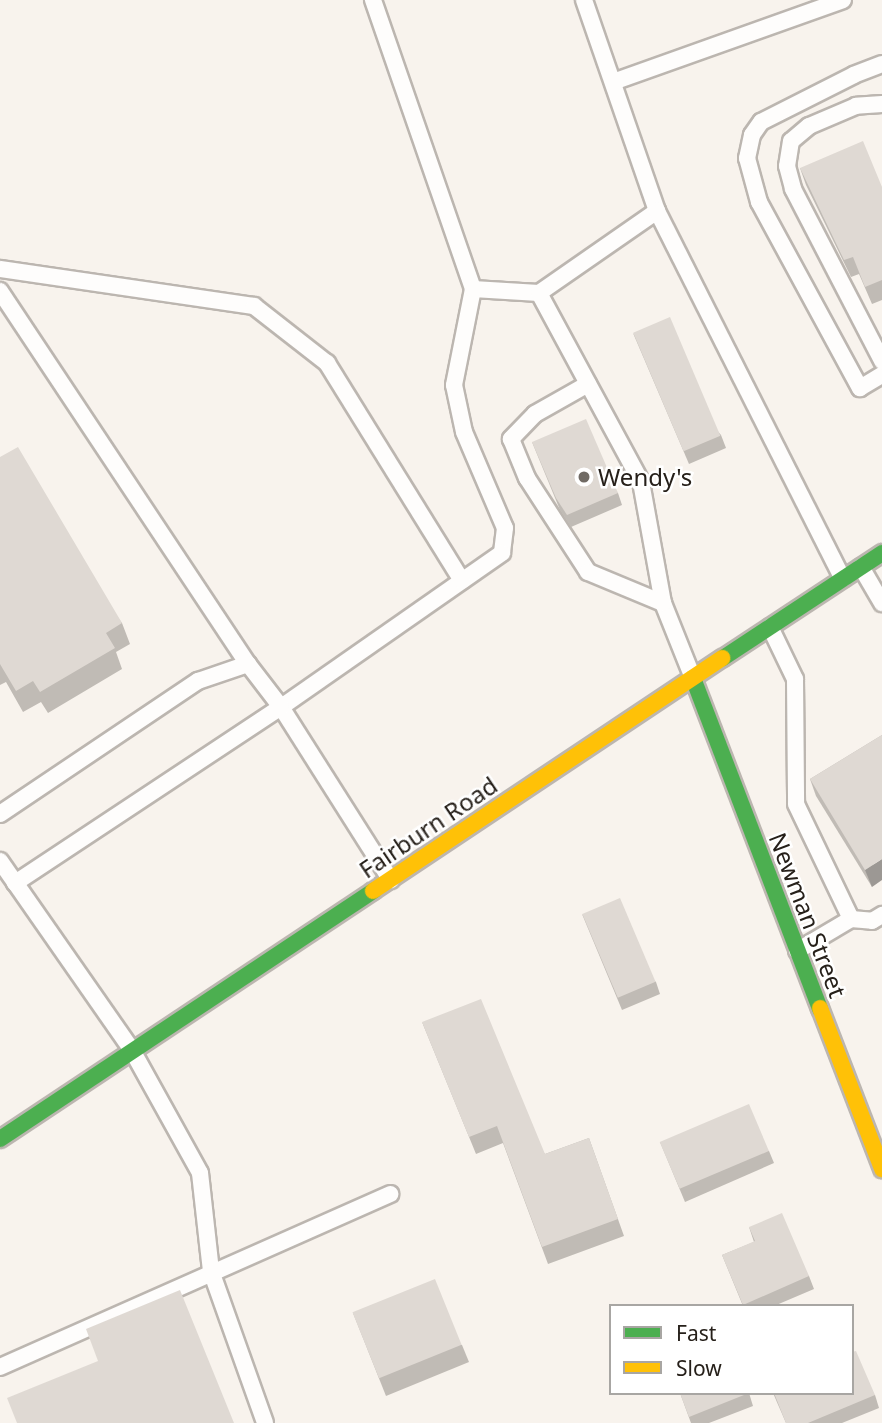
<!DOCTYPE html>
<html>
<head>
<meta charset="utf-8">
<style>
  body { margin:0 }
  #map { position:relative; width:882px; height:1423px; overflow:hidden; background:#f8f3ed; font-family:"Noto Sans",sans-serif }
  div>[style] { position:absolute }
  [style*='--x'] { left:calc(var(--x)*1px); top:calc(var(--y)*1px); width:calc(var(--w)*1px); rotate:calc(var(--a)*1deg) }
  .roads { filter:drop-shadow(2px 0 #bcb6b0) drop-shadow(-2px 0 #bcb6b0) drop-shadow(0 2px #bcb6b0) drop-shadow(0 -2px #bcb6b0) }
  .lane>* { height:16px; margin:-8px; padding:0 8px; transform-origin:8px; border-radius:8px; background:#fefdfc }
  .fast>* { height:16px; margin:-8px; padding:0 8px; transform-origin:8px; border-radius:8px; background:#4caf50 }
  .slow>* { height:16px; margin:-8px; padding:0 8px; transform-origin:8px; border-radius:8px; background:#ffc107 }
  .wall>* { inset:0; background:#c0bbb5 }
  .shaded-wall>* { inset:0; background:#9c9894 }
  .building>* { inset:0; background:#dfd9d3; transform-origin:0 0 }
  .dots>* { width:19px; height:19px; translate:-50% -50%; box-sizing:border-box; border:4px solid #fff; border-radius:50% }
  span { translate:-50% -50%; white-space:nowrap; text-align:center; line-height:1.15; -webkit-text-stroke:5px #fff; paint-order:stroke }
  .poi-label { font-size:24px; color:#26201a }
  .left { translate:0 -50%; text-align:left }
  .street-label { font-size:24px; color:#26201a }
  .legend { position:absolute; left:609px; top:1304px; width:245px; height:91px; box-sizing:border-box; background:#fff; border:2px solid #a8a6a3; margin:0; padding:9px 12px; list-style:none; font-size:21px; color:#26201a }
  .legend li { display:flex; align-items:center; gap:14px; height:35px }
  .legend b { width:35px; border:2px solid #a8a6a3 }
</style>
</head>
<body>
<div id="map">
  <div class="roads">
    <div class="lane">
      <div style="--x:373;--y:0;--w:306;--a:70.9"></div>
      <div style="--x:473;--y:289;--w:98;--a:101.2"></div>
      <div style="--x:454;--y:385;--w:48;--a:78"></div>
      <div style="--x:464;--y:432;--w:104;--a:66.9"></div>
      <div style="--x:505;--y:528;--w:25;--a:97"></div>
      <div style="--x:502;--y:553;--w:269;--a:145.1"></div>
      <div style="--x:281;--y:707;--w:205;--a:57.6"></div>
      <div style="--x:584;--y:0;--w:223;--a:70.9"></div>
      <div style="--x:882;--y:64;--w:30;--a:159"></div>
      <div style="--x:854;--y:75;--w:104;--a:153.2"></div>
      <div style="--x:761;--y:122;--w:16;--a:125"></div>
      <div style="--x:752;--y:135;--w:24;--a:102"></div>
      <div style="--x:747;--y:158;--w:46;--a:74.7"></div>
      <div style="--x:759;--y:202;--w:212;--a:61.5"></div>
      <div style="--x:860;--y:388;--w:26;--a:-31"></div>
      <div style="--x:613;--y:82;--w:244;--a:-19.6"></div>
      <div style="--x:882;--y:104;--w:26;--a:176"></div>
      <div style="--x:856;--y:106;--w:51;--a:156.9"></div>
      <div style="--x:809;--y:126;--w:23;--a:140"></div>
      <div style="--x:791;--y:141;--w:25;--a:99"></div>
      <div style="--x:787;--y:166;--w:24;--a:75"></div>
      <div style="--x:793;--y:189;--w:194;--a:62.6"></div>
      <div style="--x:0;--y:269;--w:257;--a:8.3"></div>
      <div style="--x:254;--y:306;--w:93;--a:38"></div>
      <div style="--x:327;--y:363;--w:256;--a:58.2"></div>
      <div style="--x:473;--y:289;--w:66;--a:3.5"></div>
      <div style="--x:539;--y:293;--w:215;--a:61.6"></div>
      <div style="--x:641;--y:482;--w:123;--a:79.7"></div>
      <div style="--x:663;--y:603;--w:81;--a:68.2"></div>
      <div style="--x:0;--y:291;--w:448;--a:56.4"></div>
      <div style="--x:248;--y:664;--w:54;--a:52.5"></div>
      <div style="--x:281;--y:707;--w:319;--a:146.5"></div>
      <div style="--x:539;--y:293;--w:144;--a:-34.8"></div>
      <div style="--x:657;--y:211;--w:412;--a:63.2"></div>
      <div style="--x:588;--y:384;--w:61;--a:150.5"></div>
      <div style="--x:535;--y:414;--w:35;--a:134"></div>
      <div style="--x:511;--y:439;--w:42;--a:67.7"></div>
      <div style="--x:527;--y:478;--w:112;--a:57"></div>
      <div style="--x:588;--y:572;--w:81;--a:22.5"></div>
      <div style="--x:861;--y:567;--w:42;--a:59.7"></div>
      <div style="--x:770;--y:627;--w:58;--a:64.3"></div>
      <div style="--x:795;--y:679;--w:125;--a:89.5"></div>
      <div style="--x:796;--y:804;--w:127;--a:64.4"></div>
      <div style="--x:851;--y:919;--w:21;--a:5"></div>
      <div style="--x:872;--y:921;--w:12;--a:-31"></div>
      <div style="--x:0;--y:814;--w:239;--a:-33.9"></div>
      <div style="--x:198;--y:681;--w:53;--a:-18.8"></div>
      <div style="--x:0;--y:861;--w:233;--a:55.1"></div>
      <div style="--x:133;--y:1052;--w:138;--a:61"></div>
      <div style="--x:200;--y:1173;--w:99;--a:83.6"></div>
      <div style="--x:211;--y:1271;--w:161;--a:70.4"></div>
      <div style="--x:797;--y:951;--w:63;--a:-30.7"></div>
      <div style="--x:0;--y:1367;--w:427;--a:-23.9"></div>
    </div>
    <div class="fast">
      <div style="--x:723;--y:658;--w:191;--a:-33.4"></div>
      <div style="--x:693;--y:678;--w:354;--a:69"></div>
      <div style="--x:0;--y:1139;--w:448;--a:-33.6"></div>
    </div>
    <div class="slow">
      <div style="--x:373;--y:891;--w:420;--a:-33.7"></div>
      <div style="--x:820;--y:1008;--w:173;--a:68.9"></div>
    </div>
  </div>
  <div class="wall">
    <div style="clip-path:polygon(800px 168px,882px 187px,882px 300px,872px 304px,859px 274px,851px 277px,806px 185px)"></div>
    <div style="clip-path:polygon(633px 333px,721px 435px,726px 448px,689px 464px)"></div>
    <div style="clip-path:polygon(532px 442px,618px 493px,622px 505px,571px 527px,560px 510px)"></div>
    <div style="clip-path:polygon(0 457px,122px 623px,130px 644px,116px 652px,122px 669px,48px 713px,41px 702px,23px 712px,6px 682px,0 685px)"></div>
    <div style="clip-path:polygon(882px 735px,872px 887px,816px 796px,810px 779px)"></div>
    <div style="clip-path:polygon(582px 914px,656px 982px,660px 994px,622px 1010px)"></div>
    <div style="clip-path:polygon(422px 1022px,545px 1154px,589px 1138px,624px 1236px,548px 1264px,503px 1143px,476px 1154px)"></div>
    <div style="clip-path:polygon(660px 1142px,769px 1151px,774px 1163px,685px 1202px)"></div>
    <div style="clip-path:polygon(749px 1227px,809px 1276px,814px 1289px,774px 1306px,743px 1306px,722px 1255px,754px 1242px)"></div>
    <div style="clip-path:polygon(353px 1313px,462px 1345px,469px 1362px,386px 1396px)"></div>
    <div style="clip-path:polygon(680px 1393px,749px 1393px,753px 1406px,709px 1423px,691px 1423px)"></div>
    <div style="clip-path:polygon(773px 1393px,875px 1395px,879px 1408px,842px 1423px,786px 1423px)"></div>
  </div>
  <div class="shaded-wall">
    <div style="clip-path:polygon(882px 859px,882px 880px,872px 887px,865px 870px)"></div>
  </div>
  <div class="building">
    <div style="clip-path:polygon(863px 141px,882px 187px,882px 280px,865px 287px,853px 257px,844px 260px,800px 168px)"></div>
    <div style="left:670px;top:317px;width:129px;height:40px;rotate:67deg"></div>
    <div style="clip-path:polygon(586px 419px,618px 493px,567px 515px,556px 498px,532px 442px)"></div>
    <div style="clip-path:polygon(18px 447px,122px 623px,106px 633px,115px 648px,40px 692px,33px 681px,16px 691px,0 664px,0 457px)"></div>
    <div style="clip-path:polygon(882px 735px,882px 859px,865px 870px,810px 779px)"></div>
    <div style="left:620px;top:898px;width:91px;height:41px;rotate:67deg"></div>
    <div style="clip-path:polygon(481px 999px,545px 1154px,589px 1138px,618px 1219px,542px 1247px,497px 1126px,469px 1137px,422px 1022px)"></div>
    <div style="left:749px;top:1104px;width:51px;height:97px;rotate:67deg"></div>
    <div style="clip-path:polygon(782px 1213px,809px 1276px,743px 1305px,722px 1255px,755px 1241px,749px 1227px)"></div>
    <div style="left:435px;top:1279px;width:71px;height:89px;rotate:68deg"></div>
    <div style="clip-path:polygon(180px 1290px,234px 1423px,17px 1423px,7px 1398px,98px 1361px,86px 1329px)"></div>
    <div style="clip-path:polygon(856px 1351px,875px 1395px,808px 1423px,786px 1423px,774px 1393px,852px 1393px,852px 1352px)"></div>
    <div style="clip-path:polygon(680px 1393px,749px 1393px,689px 1417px)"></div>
  </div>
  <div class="dots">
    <div style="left:584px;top:477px;background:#706a64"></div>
  </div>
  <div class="poi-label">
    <span class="left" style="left:598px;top:477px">Wendy's</span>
  </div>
  <div class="street-label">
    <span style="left:428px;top:827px;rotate:-34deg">Fairburn Road</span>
    <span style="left:808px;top:915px;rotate:69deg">Newman Street</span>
  </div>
  <ul class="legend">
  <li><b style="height:9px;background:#4caf50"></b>Fast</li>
  <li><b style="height:9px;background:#ffc107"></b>Slow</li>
  </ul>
</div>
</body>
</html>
